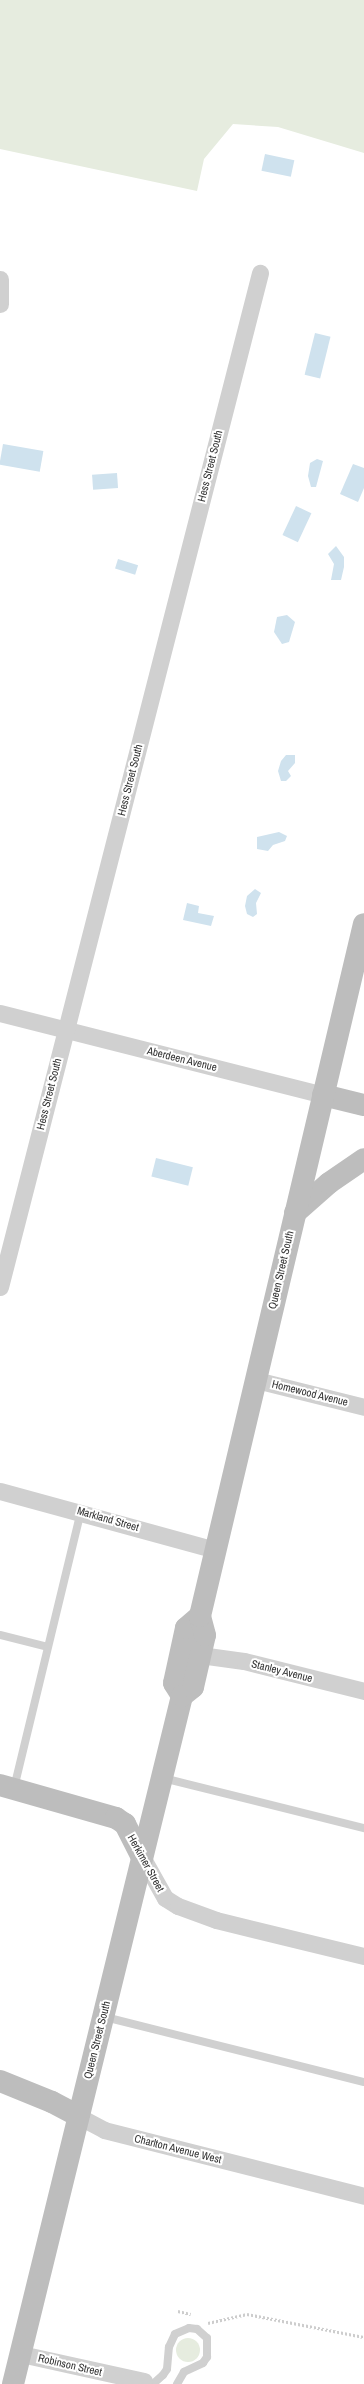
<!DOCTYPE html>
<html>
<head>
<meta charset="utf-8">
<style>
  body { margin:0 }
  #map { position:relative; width:364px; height:2384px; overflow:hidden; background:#fff; font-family:"Archivo Narrow",sans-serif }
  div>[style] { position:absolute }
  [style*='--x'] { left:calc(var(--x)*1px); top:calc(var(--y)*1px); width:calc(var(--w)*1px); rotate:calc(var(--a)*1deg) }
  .green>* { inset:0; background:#e6ecdf }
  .round { border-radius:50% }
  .water>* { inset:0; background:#cfe2ee; transform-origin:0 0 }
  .path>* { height:2.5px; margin-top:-1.25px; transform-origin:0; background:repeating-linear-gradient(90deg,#cdcdcd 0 2px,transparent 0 4px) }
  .lane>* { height:8px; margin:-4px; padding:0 4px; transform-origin:4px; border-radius:4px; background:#d0d0d0 }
  .street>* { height:17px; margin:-8.5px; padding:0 8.5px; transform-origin:8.5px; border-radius:8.5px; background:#d0d0d0 }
  .secondary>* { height:22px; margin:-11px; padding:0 11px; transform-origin:11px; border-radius:11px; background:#bdbdbd }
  span { translate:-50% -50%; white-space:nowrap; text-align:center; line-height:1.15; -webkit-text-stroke:4px #fff; paint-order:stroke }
  .street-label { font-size:11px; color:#333 }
</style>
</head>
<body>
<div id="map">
  <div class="green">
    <div style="clip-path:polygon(0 0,364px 0,364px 153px,278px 127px,233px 124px,204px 159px,197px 191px,0 149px)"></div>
    <div class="round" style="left:176px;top:2338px;width:24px;height:24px"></div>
  </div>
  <div class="water">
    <div style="left:265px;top:154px;width:30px;height:17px;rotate:12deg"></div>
    <div style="left:315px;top:333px;width:16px;height:43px;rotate:14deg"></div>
    <div style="left:3px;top:444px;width:41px;height:21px;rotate:10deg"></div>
    <div style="clip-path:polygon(317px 459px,323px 461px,316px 487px,311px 487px,308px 476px,310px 463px)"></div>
    <div style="clip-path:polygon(353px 464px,364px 468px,364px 488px,358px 502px,340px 494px)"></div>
    <div style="left:117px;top:473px;width:15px;height:25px;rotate:86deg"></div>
    <div style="left:296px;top:506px;width:17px;height:32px;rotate:25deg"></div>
    <div style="clip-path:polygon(336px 546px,344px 557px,344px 567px,341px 580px,331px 580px,334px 564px,328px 554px)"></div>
    <div style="left:118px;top:559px;width:21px;height:10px;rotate:17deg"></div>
    <div style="clip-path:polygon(287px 615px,295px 622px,289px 642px,282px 644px,274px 632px,277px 617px)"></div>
    <div style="clip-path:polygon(295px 755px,295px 763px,288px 771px,291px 776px,286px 781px,281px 781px,278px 771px,281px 761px,286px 755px)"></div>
    <div style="clip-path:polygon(279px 832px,287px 836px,285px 841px,273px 845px,268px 851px,257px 849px,257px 837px)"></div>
    <div style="clip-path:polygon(255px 889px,261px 893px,256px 903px,257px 914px,253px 917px,247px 914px,245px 906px,247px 896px)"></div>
    <div style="clip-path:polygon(187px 903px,199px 906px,198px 913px,214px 916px,211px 926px,183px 920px)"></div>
    <div style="left:156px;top:1158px;width:38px;height:19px;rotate:14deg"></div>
  </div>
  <div class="path">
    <div style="--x:178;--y:2311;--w:13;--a:13"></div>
    <div style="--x:208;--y:2323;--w:40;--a:-13"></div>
    <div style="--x:247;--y:2314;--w:119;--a:11.1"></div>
  </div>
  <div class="lane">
    <div style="--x:0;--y:1635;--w:49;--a:14"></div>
    <div style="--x:163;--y:1778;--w:207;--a:14"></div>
    <div style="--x:14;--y:1788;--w:284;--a:-76.4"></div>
    <div style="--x:105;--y:2017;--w:267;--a:14.1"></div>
    <div style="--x:153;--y:2384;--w:13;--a:-42"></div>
    <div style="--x:163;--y:2375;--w:7;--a:-56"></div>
    <div style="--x:167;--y:2369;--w:22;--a:-85"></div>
    <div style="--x:169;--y:2347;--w:14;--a:-65"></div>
    <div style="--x:175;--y:2334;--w:15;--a:-23"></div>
    <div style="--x:189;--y:2328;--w:8;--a:7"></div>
    <div style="--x:197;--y:2329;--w:13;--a:42"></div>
    <div style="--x:207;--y:2338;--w:19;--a:90"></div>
    <div style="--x:207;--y:2357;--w:7;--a:124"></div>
    <div style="--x:203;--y:2363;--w:21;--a:155"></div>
    <div style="--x:184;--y:2372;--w:14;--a:120"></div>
  </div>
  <div class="street">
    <div style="--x:0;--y:279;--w:25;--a:90"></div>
    <div style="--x:0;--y:1013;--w:333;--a:14.2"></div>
    <div style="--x:0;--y:1287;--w:1047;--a:-75.62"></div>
    <div style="--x:256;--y:1380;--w:111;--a:14"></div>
    <div style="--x:0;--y:1491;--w:223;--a:15.3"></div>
    <div style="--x:200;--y:1655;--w:44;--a:7.8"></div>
    <div style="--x:244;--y:1661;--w:124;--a:14"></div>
    <div style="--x:142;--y:1857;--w:47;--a:60.7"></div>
    <div style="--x:165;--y:1898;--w:15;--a:32"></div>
    <div style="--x:178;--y:1906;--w:40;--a:20.2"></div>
    <div style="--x:216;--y:1920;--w:152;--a:13.7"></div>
    <div style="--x:78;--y:2116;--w:30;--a:28"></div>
    <div style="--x:104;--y:2130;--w:268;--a:14.2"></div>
    <div style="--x:21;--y:2354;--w:126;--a:12.4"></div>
  </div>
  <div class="secondary">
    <div style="--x:323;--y:1095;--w:42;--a:13.7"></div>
    <div style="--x:295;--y:1213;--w:45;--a:-41.4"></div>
    <div style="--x:329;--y:1183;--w:42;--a:-34.4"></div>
    <div style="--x:182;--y:1696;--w:15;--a:-122"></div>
    <div style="--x:174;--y:1683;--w:56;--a:-77.7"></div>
    <div style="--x:186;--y:1628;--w:18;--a:-41"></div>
    <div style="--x:0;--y:1785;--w:121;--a:15.9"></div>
    <div style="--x:116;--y:1818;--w:11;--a:34"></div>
    <div style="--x:125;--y:1824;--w:37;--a:63"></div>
    <div style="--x:0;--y:2081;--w:56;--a:22"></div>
    <div style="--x:52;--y:2102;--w:30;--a:28"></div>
    <div style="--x:13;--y:2384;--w:708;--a:-76.2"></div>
    <div style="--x:182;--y:1696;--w:14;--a:-39"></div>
    <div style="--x:193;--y:1687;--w:53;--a:-77"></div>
    <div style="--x:205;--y:1635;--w:20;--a:-105"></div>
    <div style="--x:200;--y:1616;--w:711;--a:-76.67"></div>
  </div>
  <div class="street-label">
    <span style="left:210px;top:466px;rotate:-76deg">Hess Street South</span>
    <span style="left:130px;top:780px;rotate:-76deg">Hess Street South</span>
    <span style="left:182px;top:1059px;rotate:14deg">Aberdeen Avenue</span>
    <span style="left:49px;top:1094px;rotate:-76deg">Hess Street South</span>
    <span style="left:281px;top:1270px;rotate:-77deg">Queen Street South</span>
    <span style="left:310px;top:1393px;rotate:14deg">Homewood Avenue</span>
    <span style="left:108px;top:1519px;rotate:16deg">Markland Street</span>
    <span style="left:282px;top:1671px;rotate:14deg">Stanley Avenue</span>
    <span style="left:146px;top:1863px;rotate:61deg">Herkimer Street</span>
    <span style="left:97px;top:2040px;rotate:-76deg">Queen Street South</span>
    <span style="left:178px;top:2149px;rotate:14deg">Charlton Avenue West</span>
    <span style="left:70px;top:2365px;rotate:13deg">Robinson Street</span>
  </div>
</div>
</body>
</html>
